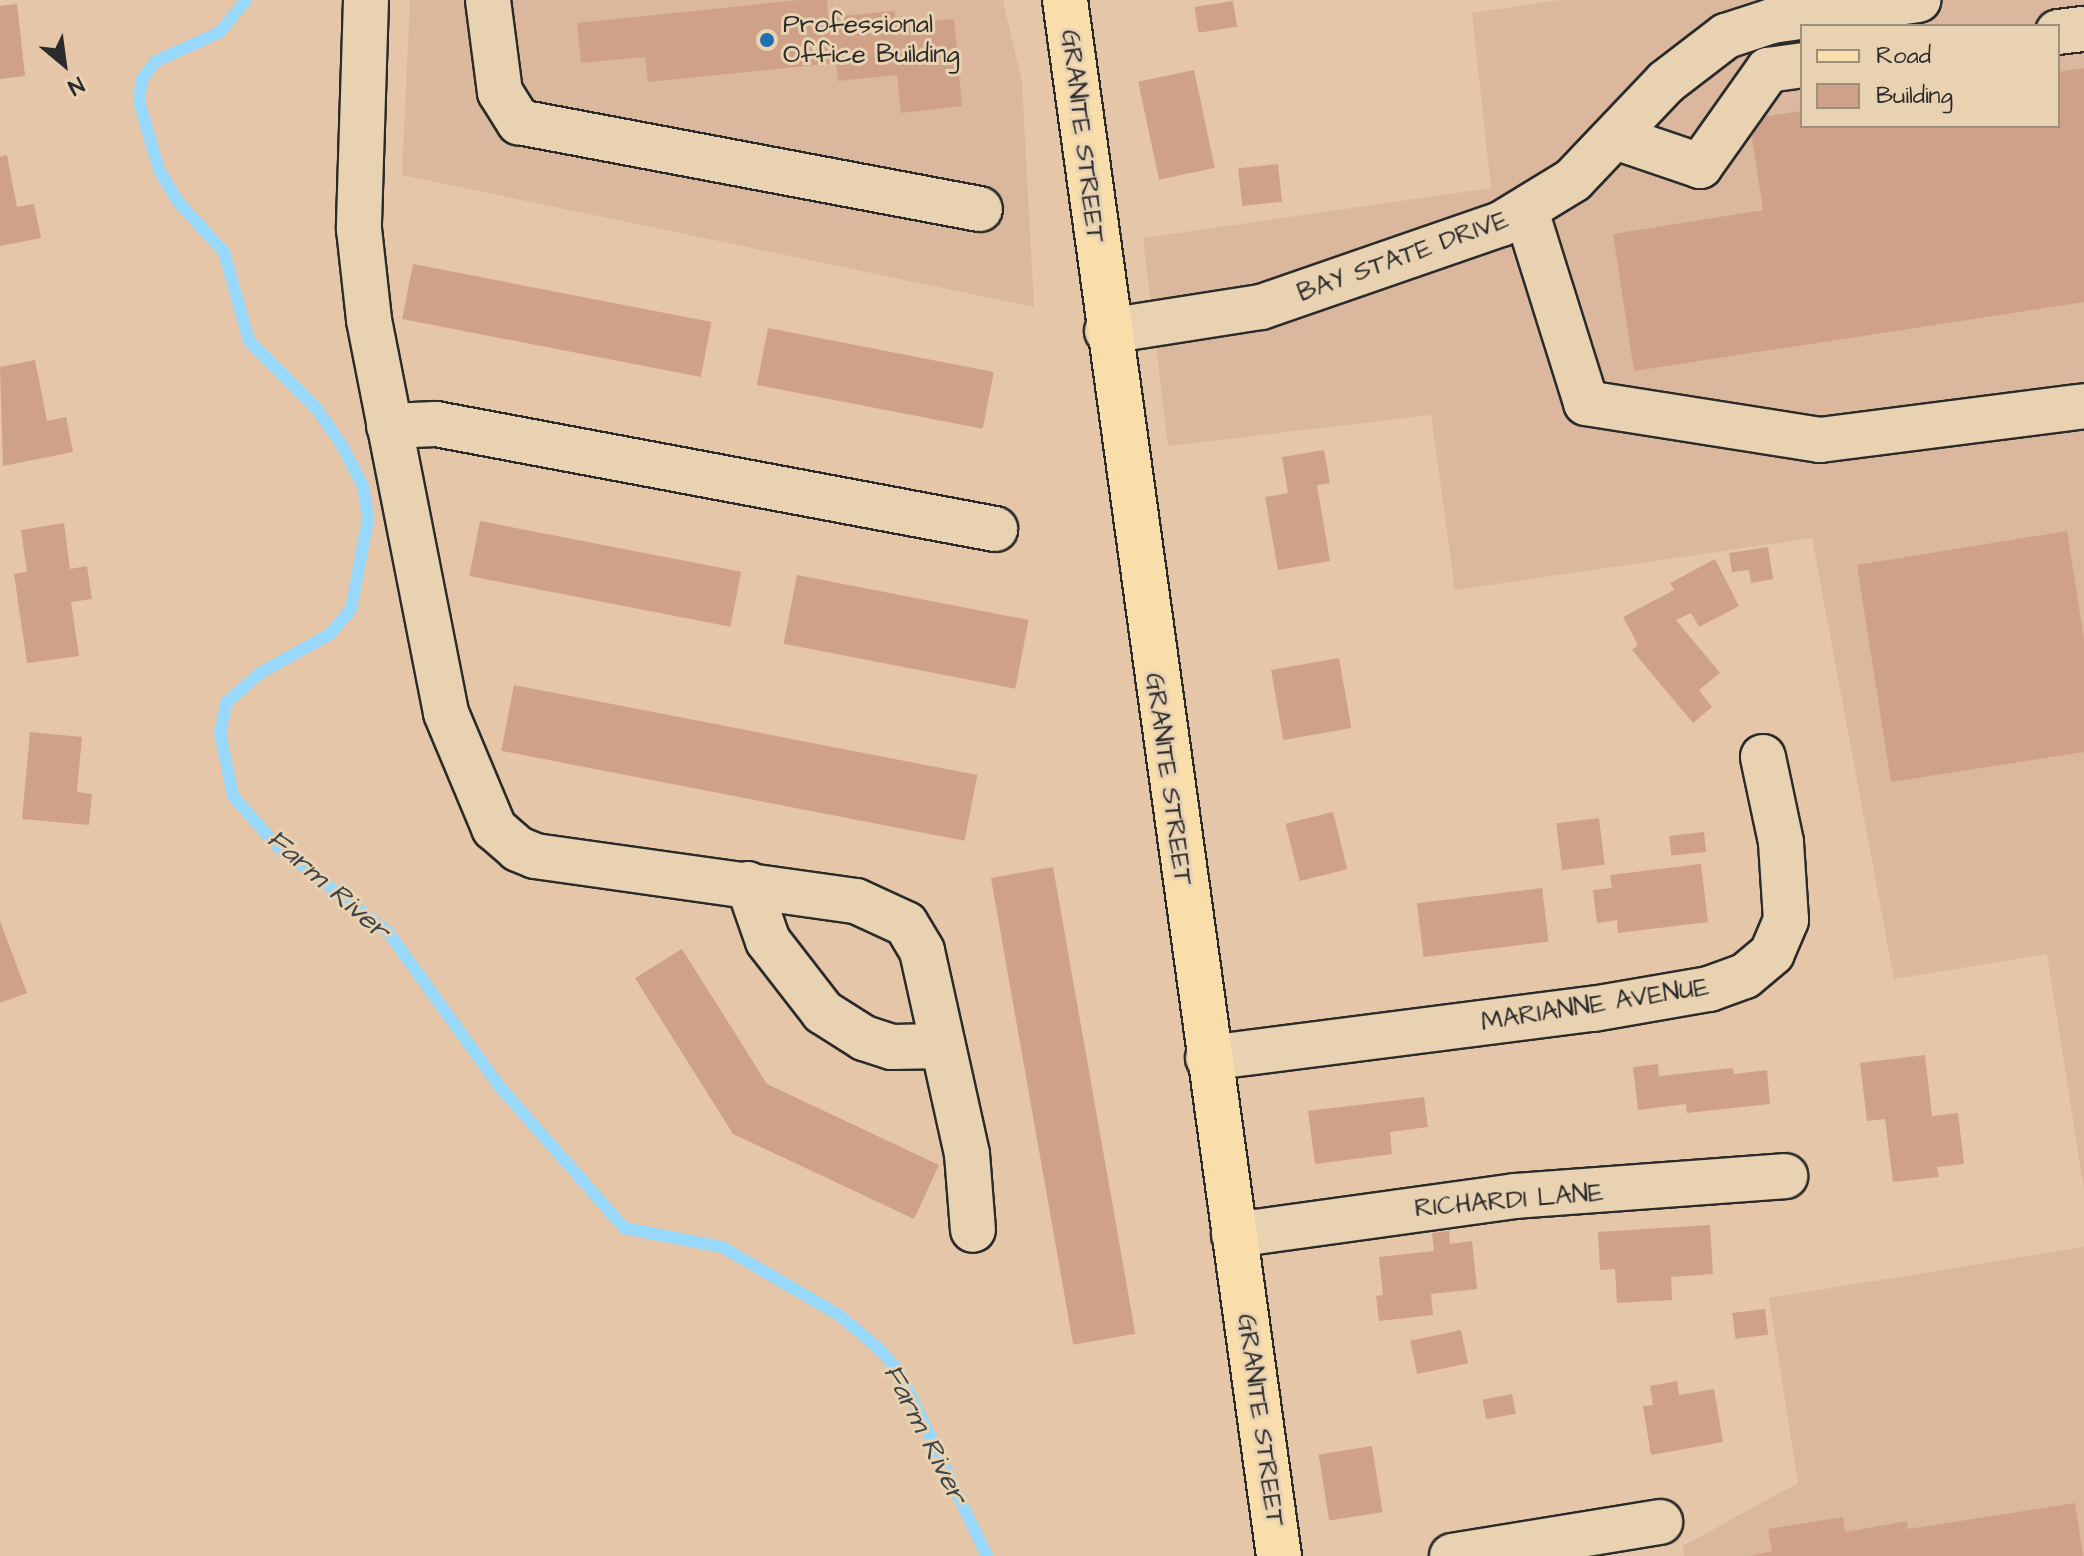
<!DOCTYPE html>
<html>
<head>
<meta charset="utf-8">
<style>
  body { margin:0 }
  #map { position:relative; width:2084px; height:1556px; overflow:hidden; background:#e5c6a8; font-family:"Architects Daughter",sans-serif }
  div>[style] { position:absolute }
  [style*='--x'] { left:calc(var(--x)*1px); top:calc(var(--y)*1px); width:calc(var(--w)*1px); rotate:calc(var(--a)*1deg) }
  .built>* { inset:0; background:#dbb89d }
  .stream>* { height:12px; margin:-6px; padding:0 6px; transform-origin:6px; border-radius:6px; background:#98d8fa }
  .building>* { inset:0; background:#d0a189; transform-origin:0 0 }
  .roads { filter:drop-shadow(2px 0 #2b2b2b) drop-shadow(-2px 0 #2b2b2b) drop-shadow(0 2px #2b2b2b) drop-shadow(0 -2px #2b2b2b) }
  .minor>* { height:44px; margin:-22px; padding:0 22px; transform-origin:22px; border-radius:22px; background:#e8d2b2 }
  .major>* { height:44px; margin:-22px; padding:0 22px; transform-origin:22px; border-radius:22px; background:#f9deab }
  .dots>* { width:22px; height:22px; translate:-50% -50%; box-sizing:border-box; border:4px solid #e8d2b2; border-radius:50% }
  span { translate:-50% -50%; white-space:nowrap; text-align:center; line-height:1.15; -webkit-text-stroke:6px #e8d2b2; paint-order:stroke }
  .poi-label { font-size:26px; color:#2b2b2b }
  .left { translate:0 -50%; text-align:left }
  .street-label { font-size:26px; color:#2b2b2b }
  .water-label { font-size:28px; color:#3b454a; font-style:italic }
  .legend { position:absolute; left:1800px; top:24px; width:260px; height:104px; box-sizing:border-box; background:#e8d2b2; border:2px solid #9c8f7c; margin:0; padding:10px 14px; list-style:none; font-size:24px; color:#2b2b2b }
  .legend li { display:flex; align-items:center; gap:16px; height:40px }
  .legend b { width:40px; border:2px solid #9c8f7c }
  .north { position:absolute; left:24px; top:24px; width:80px; height:80px; -webkit-text-stroke:6px #e8d2b2; paint-order:stroke; rotate:151deg; font-size:22px; font-weight:700; line-height:32px; text-align:center; color:#2b2b2b }
  .north::after { content:''; display:block; margin:auto; width:28px; height:36px; background:#2b2b2b; clip-path:polygon(50% 0,100% 100%,50% 72%,0 100%) }
</style>
</head>
<body>
<div id="map">
  <div class="built">
    <div style="clip-path:polygon(410px 0,1003px 0,1022px 82px,1034px 307px,402px 175px)"></div>
    <div style="clip-path:polygon(evenodd,1560px 0,2084px 0,2084px 1190px,2047px 954px,1894px 979px,1812px 538px,1455px 590px,1431px 415px,1168px 446px,1143px 238px,1491px 188px,1472px 13px,1560px 0,1802px 26px,2058px 26px,2058px 126px,1802px 126px,1802px 26px)"></div>
    <div style="clip-path:polygon(2084px 1247px,2084px 1556px,1684px 1556px,1683px 1546px,1798px 1483px,1769px 1298px)"></div>
  </div>
  <div class="stream">
    <div style="--x:246;--y:0;--w:41;--a:129.1"></div>
    <div style="--x:220;--y:32;--w:70;--a:155.6"></div>
    <div style="--x:156;--y:61;--w:23;--a:128"></div>
    <div style="--x:142;--y:79;--w:22;--a:98"></div>
    <div style="--x:139;--y:101;--w:72;--a:73.8"></div>
    <div style="--x:159;--y:170;--w:39;--a:59"></div>
    <div style="--x:179;--y:203;--w:67;--a:47.4"></div>
    <div style="--x:224;--y:252;--w:92;--a:74.3"></div>
    <div style="--x:249;--y:341;--w:95;--a:45"></div>
    <div style="--x:316;--y:408;--w:44;--a:55.2"></div>
    <div style="--x:341;--y:444;--w:47;--a:62.4"></div>
    <div style="--x:363;--y:486;--w:33;--a:81"></div>
    <div style="--x:368;--y:519;--w:92;--a:100.7"></div>
    <div style="--x:351;--y:609;--w:33;--a:130"></div>
    <div style="--x:330;--y:634;--w:80;--a:150.9"></div>
    <div style="--x:260;--y:673;--w:45;--a:138.6"></div>
    <div style="--x:226;--y:703;--w:31;--a:101"></div>
    <div style="--x:220;--y:733;--w:64;--a:78.3"></div>
    <div style="--x:233;--y:796;--w:67;--a:48.7"></div>
    <div style="--x:277;--y:846;--w:140;--a:37.8"></div>
    <div style="--x:388;--y:932;--w:190;--a:54.2"></div>
    <div style="--x:499;--y:1086;--w:189;--a:48.6"></div>
    <div style="--x:624;--y:1228;--w:100;--a:11"></div>
    <div style="--x:722;--y:1247;--w:135;--a:30.2"></div>
    <div style="--x:839;--y:1315;--w:51;--a:40.2"></div>
    <div style="--x:878;--y:1348;--w:31;--a:48"></div>
    <div style="--x:899;--y:1371;--w:205;--a:64.6"></div>
  </div>
  <div class="building">
    <div style="clip-path:polygon(799px 0,827px 0,828px 17px,895px 11px,896px 24px,954px 19px,962px 106px,901px 113px,897px 75px,838px 81px,836px 63px,648px 82px,645px 57px,581px 63px,577px 23px)"></div>
    <div style="left:1233px;top:1px;width:26px;height:39px;rotate:81deg"></div>
    <div style="clip-path:polygon(17px 4px,25px 76px,0 79px,0 6px)"></div>
    <div style="clip-path:polygon(2084px 68px,2084px 302px,1634px 371px,1613px 234px,1763px 210px,1749px 119px,1802px 111px,1802px 126px,2058px 126px,2058px 72px)"></div>
    <div style="left:1194px;top:70px;width:100px;height:57px;rotate:78deg"></div>
    <div style="clip-path:polygon(7px 155px,17px 207px,34px 204px,41px 238px,0 246px,0 157px)"></div>
    <div style="left:1278px;top:164px;width:38px;height:40px;rotate:84deg"></div>
    <div style="left:413px;top:264px;width:304px;height:56px;rotate:11deg"></div>
    <div style="left:768px;top:328px;width:230px;height:58px;rotate:11deg"></div>
    <div style="clip-path:polygon(35px 360px,47px 421px,66px 417px,73px 452px,3px 466px,0 367px)"></div>
    <div style="clip-path:polygon(1324px 450px,1330px 483px,1317px 485px,1330px 561px,1278px 570px,1265px 497px,1288px 493px,1282px 457px)"></div>
    <div style="left:480px;top:521px;width:266px;height:56px;rotate:11deg"></div>
    <div style="clip-path:polygon(64px 523px,70px 569px,87px 566px,92px 599px,71px 602px,79px 656px,27px 663px,14px 574px,27px 572px,21px 530px)"></div>
    <div style="clip-path:polygon(2067px 531px,2084px 639px,2084px 752px,1891px 782px,1857px 565px)"></div>
    <div style="clip-path:polygon(1768px 547px,1773px 579px,1751px 583px,1749px 570px,1732px 572px,1729px 553px)"></div>
    <div style="clip-path:polygon(1715px 559px,1739px 606px,1699px 627px,1691px 613px,1676px 620px,1720px 673px,1699px 690px,1712px 707px,1693px 723px,1632px 650px,1638px 645px,1623px 617px,1674px 590px,1670px 583px)"></div>
    <div style="left:797px;top:575px;width:236px;height:70px;rotate:11deg"></div>
    <div style="left:1339px;top:658px;width:71px;height:69px;rotate:80deg"></div>
    <div style="left:514px;top:685px;width:472px;height:67px;rotate:11deg"></div>
    <div style="clip-path:polygon(30px 732px,82px 737px,77px 792px,92px 794px,89px 825px,22px 819px)"></div>
    <div style="left:1333px;top:812px;width:59px;height:49px;rotate:76deg"></div>
    <div style="left:1599px;top:818px;width:47px;height:43px;rotate:83deg"></div>
    <div style="left:1704px;top:832px;width:20px;height:35px;rotate:84deg"></div>
    <div style="clip-path:polygon(1701px 864px,1708px 922px,1618px 933px,1617px 920px,1597px 923px,1593px 890px,1612px 888px,1610px 875px)"></div>
    <div style="left:1053px;top:867px;width:474px;height:63px;rotate:80deg"></div>
    <div style="left:1542px;top:888px;width:54px;height:126px;rotate:83deg"></div>
    <div style="clip-path:polygon(0 921px,27px 993px,0 1003px)"></div>
    <div style="clip-path:polygon(682px 949px,767px 1084px,939px 1165px,914px 1219px,733px 1134px,635px 978px)"></div>
    <div style="clip-path:polygon(1925px 1055px,1932px 1116px,1958px 1113px,1964px 1164px,1937px 1167px,1939px 1177px,1893px 1182px,1885px 1119px,1867px 1121px,1860px 1063px)"></div>
    <div style="clip-path:polygon(1658px 1064px,1659px 1076px,1733px 1068px,1734px 1074px,1767px 1070px,1770px 1104px,1687px 1113px,1686px 1104px,1638px 1110px,1633px 1067px)"></div>
    <div style="clip-path:polygon(1424px 1097px,1428px 1127px,1390px 1132px,1392px 1154px,1315px 1164px,1308px 1111px)"></div>
    <div style="clip-path:polygon(1710px 1225px,1713px 1274px,1671px 1277px,1672px 1300px,1617px 1303px,1615px 1269px,1600px 1270px,1598px 1232px)"></div>
    <div style="clip-path:polygon(1449px 1231px,1450px 1244px,1472px 1241px,1477px 1289px,1431px 1294px,1433px 1315px,1379px 1321px,1376px 1296px,1383px 1295px,1379px 1257px,1434px 1251px,1432px 1233px)"></div>
    <div style="left:1765px;top:1309px;width:26px;height:33px;rotate:83deg"></div>
    <div style="left:1461px;top:1330px;width:34px;height:52px;rotate:78deg"></div>
    <div style="clip-path:polygon(1677px 1381px,1679px 1395px,1714px 1389px,1723px 1442px,1651px 1455px,1643px 1406px,1653px 1405px,1650px 1386px)"></div>
    <div style="left:1512px;top:1394px;width:20px;height:30px;rotate:79deg"></div>
    <div style="left:1372px;top:1446px;width:67px;height:54px;rotate:81deg"></div>
    <div style="clip-path:polygon(2075px 1503px,2083px 1556px,1750px 1556px,1772px 1551px,1768px 1529px,1843px 1517px,1845px 1532px,1907px 1521px,1908px 1529px)"></div>
  </div>
  <div class="roads">
    <div class="minor">
      <div style="--x:366;--y:0;--w:229;--a:91.8"></div>
      <div style="--x:359;--y:229;--w:92;--a:83.7"></div>
      <div style="--x:369;--y:320;--w:400;--a:78.9"></div>
      <div style="--x:446;--y:713;--w:125;--a:67.3"></div>
      <div style="--x:494;--y:828;--w:32;--a:41"></div>
      <div style="--x:518;--y:849;--w:18;--a:22"></div>
      <div style="--x:535;--y:856;--w:324;--a:8"></div>
      <div style="--x:856;--y:901;--w:55;--a:24.7"></div>
      <div style="--x:906;--y:924;--w:31;--a:59"></div>
      <div style="--x:922;--y:951;--w:208;--a:77.5"></div>
      <div style="--x:967;--y:1154;--w:76;--a:85.5"></div>
      <div style="--x:488;--y:0;--w:93;--a:82.6"></div>
      <div style="--x:500;--y:92;--w:36;--a:58"></div>
      <div style="--x:519;--y:122;--w:469;--a:10.7"></div>
      <div style="--x:2058;--y:32;--w:26;--a:-7"></div>
      <div style="--x:1615;--y:137;--w:90;--a:18.8"></div>
      <div style="--x:1700;--y:166;--w:118;--a:-54.7"></div>
      <div style="--x:1768;--y:70;--w:34;--a:-8"></div>
      <div style="--x:1526;--y:211;--w:201;--a:72.6"></div>
      <div style="--x:1586;--y:403;--w:237;--a:9"></div>
      <div style="--x:1820;--y:440;--w:266;--a:-7.3"></div>
      <div style="--x:1107;--y:331;--w:156;--a:-8.9"></div>
      <div style="--x:1261;--y:307;--w:254;--a:-19.1"></div>
      <div style="--x:1501;--y:224;--w:84;--a:-31.4"></div>
      <div style="--x:1573;--y:180;--w:135;--a:-46.5"></div>
      <div style="--x:1666;--y:82;--w:76;--a:-37.5"></div>
      <div style="--x:1726;--y:36;--w:48;--a:-18.1"></div>
      <div style="--x:1772;--y:21;--w:148;--a:-8.2"></div>
      <div style="--x:389;--y:426;--w:47;--a:-2.4"></div>
      <div style="--x:436;--y:424;--w:569;--a:10.64"></div>
      <div style="--x:748;--y:884;--w:60;--a:70.7"></div>
      <div style="--x:768;--y:941;--w:90;--a:52.2"></div>
      <div style="--x:823;--y:1012;--w:49;--a:32.4"></div>
      <div style="--x:864;--y:1038;--w:29;--a:18"></div>
      <div style="--x:892;--y:1047;--w:50;--a:-1.1"></div>
      <div style="--x:1208;--y:1058;--w:388;--a:-7.3"></div>
      <div style="--x:1593;--y:1009;--w:118;--a:-9.8"></div>
      <div style="--x:1709;--y:989;--w:38;--a:-20"></div>
      <div style="--x:1745;--y:976;--w:35;--a:-40"></div>
      <div style="--x:1772;--y:953;--w:36;--a:-67"></div>
      <div style="--x:1786;--y:920;--w:78;--a:-93.7"></div>
      <div style="--x:1781;--y:842;--w:87;--a:-102"></div>
      <div style="--x:1234;--y:1235;--w:284;--a:-7.9"></div>
      <div style="--x:1515;--y:1196;--w:271;--a:-4.2"></div>
      <div style="--x:1452;--y:1556;--w:211;--a:-9.3"></div>
    </div>
    <div class="major">
      <div style="--x:1065;--y:0;--w:1571;--a:82.17"></div>
    </div>
  </div>
  <div class="dots">
    <div style="left:767px;top:40px;background:#1f6fb2"></div>
  </div>
  <div class="poi-label">
    <span class="left" style="left:783px;top:40px">Professional<br>Office Building</span>
  </div>
  <div class="street-label">
    <span style="left:1082px;top:136px;rotate:83deg">GRANITE STREET</span>
    <span style="left:1403px;top:257px;rotate:-20deg">BAY STATE DRIVE</span>
    <span style="left:1168px;top:779px;rotate:82deg">GRANITE STREET</span>
    <span style="left:1595px;top:1005px;rotate:-9deg">MARIANNE AVENUE</span>
    <span style="left:1509px;top:1201px;rotate:-5deg">RICHARDI LANE</span>
    <span style="left:1260px;top:1420px;rotate:82deg">GRANITE STREET</span>
  </div>
  <div class="water-label">
    <span style="left:328px;top:885px;rotate:41deg">Farm River</span>
    <span style="left:925px;top:1434px;rotate:63deg">Farm River</span>
  </div>
  <ul class="legend">
  <li><b style="height:10px;background:#f9deab"></b>Road</li>
  <li><b style="height:22px;background:#d0a189"></b>Building</li>
  </ul>
  <div class="north">N</div>
</div>
</body>
</html>
